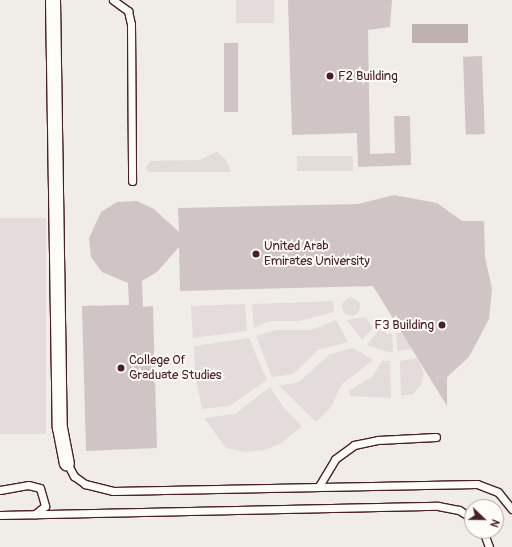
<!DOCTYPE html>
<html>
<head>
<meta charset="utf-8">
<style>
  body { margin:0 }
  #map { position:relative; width:512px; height:547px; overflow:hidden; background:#fdfcf7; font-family:Pangolin,sans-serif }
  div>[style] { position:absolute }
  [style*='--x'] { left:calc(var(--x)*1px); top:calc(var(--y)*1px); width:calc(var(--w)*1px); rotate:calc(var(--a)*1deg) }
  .built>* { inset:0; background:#f0ece8 }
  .green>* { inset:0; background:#e3dcda; transform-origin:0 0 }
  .round { border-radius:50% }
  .water>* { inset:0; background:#c0b1b1; transform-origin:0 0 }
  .building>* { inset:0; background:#d0c5c4; transform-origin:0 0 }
  .roads { filter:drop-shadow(1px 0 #4a1f2b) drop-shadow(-1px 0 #4a1f2b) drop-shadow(0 1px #4a1f2b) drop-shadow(0 -1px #4a1f2b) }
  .lane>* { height:7px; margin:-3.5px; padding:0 3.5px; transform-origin:3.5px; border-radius:3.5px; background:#fdfcf7 }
  .street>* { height:14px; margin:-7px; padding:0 7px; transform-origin:7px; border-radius:7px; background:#fdfcf7 }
  .dots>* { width:11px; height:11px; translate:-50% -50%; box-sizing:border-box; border:2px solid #fdfcf7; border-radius:50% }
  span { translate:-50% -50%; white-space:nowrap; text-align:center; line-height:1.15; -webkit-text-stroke:4px #fdfcf7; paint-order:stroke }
  .poi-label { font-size:13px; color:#4a1f2b }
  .left { translate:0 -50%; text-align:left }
  .right { translate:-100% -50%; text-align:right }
  .north { position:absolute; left:464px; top:499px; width:40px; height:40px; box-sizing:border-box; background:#fdfcf7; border:1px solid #b5a4a5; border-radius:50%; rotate:112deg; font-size:11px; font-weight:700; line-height:16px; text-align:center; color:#4a1f2b }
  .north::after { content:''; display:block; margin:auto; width:14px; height:18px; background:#4a1f2b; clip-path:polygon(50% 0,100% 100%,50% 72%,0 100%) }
</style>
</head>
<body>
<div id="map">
  <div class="built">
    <div style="clip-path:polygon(evenodd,0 0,512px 0,512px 547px,0 547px,0 0,472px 507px,496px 507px,496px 531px,472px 531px,472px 507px)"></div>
  </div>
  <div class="green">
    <div style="left:236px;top:0;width:38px;height:23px"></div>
    <div style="clip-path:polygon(217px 152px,226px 160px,231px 172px,148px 172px,145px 168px,151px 161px,199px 160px)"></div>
    <div style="left:353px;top:156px;width:15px;height:56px;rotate:90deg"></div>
    <div style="left:0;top:218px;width:46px;height:216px"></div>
    <div class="round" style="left:342px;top:298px;width:18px;height:18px"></div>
    <div style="clip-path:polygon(333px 301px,334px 312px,300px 321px,269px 321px,254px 328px,252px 304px)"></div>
    <div style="clip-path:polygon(245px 304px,247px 331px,193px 338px,191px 306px)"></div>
    <div style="clip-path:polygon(365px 317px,373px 328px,362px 340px,347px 320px)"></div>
    <div style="clip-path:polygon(336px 320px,348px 342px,318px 350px,293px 374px,272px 377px,256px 336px,276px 330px,311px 330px)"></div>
    <div style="clip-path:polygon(379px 330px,392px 334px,393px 353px,367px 345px)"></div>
    <div style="clip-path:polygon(401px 332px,412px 349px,398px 351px,396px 333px)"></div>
    <div style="clip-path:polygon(249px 338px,267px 380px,229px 406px,202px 409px,195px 373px,194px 346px)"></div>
    <div style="clip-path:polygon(353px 348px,373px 360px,342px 384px,331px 407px,316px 422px,279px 386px,299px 382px,330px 354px)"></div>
    <div style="clip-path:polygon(418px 358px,424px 373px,421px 385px,413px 394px,401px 396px,400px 361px)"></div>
    <div style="clip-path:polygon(382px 361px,390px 361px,391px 398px,350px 396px,350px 390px,373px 376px)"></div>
    <div style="clip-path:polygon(270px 387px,284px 408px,302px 426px,280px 444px,264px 450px,245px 452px,226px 448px,204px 418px,235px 414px)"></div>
  </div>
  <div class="water">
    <div style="left:468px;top:24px;width:19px;height:56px;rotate:90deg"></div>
  </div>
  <div class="building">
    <div style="clip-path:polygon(288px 0,392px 0,390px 27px,368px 30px,370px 154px,395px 153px,394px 116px,410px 116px,411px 165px,358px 167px,357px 133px,292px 135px)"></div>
    <div style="left:224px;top:43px;width:14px;height:69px"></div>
    <div style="left:482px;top:56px;width:78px;height:19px;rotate:88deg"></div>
    <div style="clip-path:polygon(394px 195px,437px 203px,462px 221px,484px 221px,485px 257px,492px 289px,489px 319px,469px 357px,447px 377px,447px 406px,373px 286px,180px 291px,179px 247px,157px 272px,142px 281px,143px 307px,153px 306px,157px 448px,86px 451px,82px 306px,129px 305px,128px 283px,102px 272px,91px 257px,89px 238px,101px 212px,117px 202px,137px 201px,154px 209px,179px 232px,178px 208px,358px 204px)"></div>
  </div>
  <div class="roads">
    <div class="lane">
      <div style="--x:113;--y:0;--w:19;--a:36"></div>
      <div style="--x:128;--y:11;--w:13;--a:77"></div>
      <div style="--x:131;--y:24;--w:157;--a:89.6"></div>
      <div style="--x:67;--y:463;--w:15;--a:62"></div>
      <div style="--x:74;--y:476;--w:14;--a:36"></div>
      <div style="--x:85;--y:484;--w:29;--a:14"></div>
      <div style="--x:113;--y:491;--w:364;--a:-1.1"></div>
      <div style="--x:477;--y:484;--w:22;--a:21"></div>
      <div style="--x:498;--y:492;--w:22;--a:51"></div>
      <div style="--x:319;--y:486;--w:31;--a:-59"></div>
      <div style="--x:335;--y:459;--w:24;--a:-36"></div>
      <div style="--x:354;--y:445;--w:25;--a:-12"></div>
      <div style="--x:378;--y:440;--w:58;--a:-3"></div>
      <div style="--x:0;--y:490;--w:28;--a:-10"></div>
      <div style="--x:28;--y:485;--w:12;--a:14"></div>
      <div style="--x:40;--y:488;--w:19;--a:74"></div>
      <div style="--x:45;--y:506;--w:13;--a:141"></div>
      <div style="--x:0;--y:515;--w:438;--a:-1.2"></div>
      <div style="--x:438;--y:506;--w:21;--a:11"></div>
      <div style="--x:459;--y:510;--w:15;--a:32"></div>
      <div style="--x:483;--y:531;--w:17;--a:69"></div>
    </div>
    <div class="street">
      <div style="--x:53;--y:0;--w:428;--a:89.1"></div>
      <div style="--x:60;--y:428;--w:36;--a:79"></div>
    </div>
  </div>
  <div class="dots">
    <div style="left:330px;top:76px;background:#4a1f2b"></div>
    <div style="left:256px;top:254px;background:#4a1f2b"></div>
    <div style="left:442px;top:325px;background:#4a1f2b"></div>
    <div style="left:121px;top:368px;background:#4a1f2b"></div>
  </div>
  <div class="poi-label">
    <span class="left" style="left:338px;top:76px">F2 Building</span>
    <span class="left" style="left:264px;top:254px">United Arab<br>Emirates University</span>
    <span class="right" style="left:434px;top:325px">F3 Building</span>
    <span class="left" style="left:129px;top:368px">College Of<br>Graduate Studies</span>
  </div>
  <div class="north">N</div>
</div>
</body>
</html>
